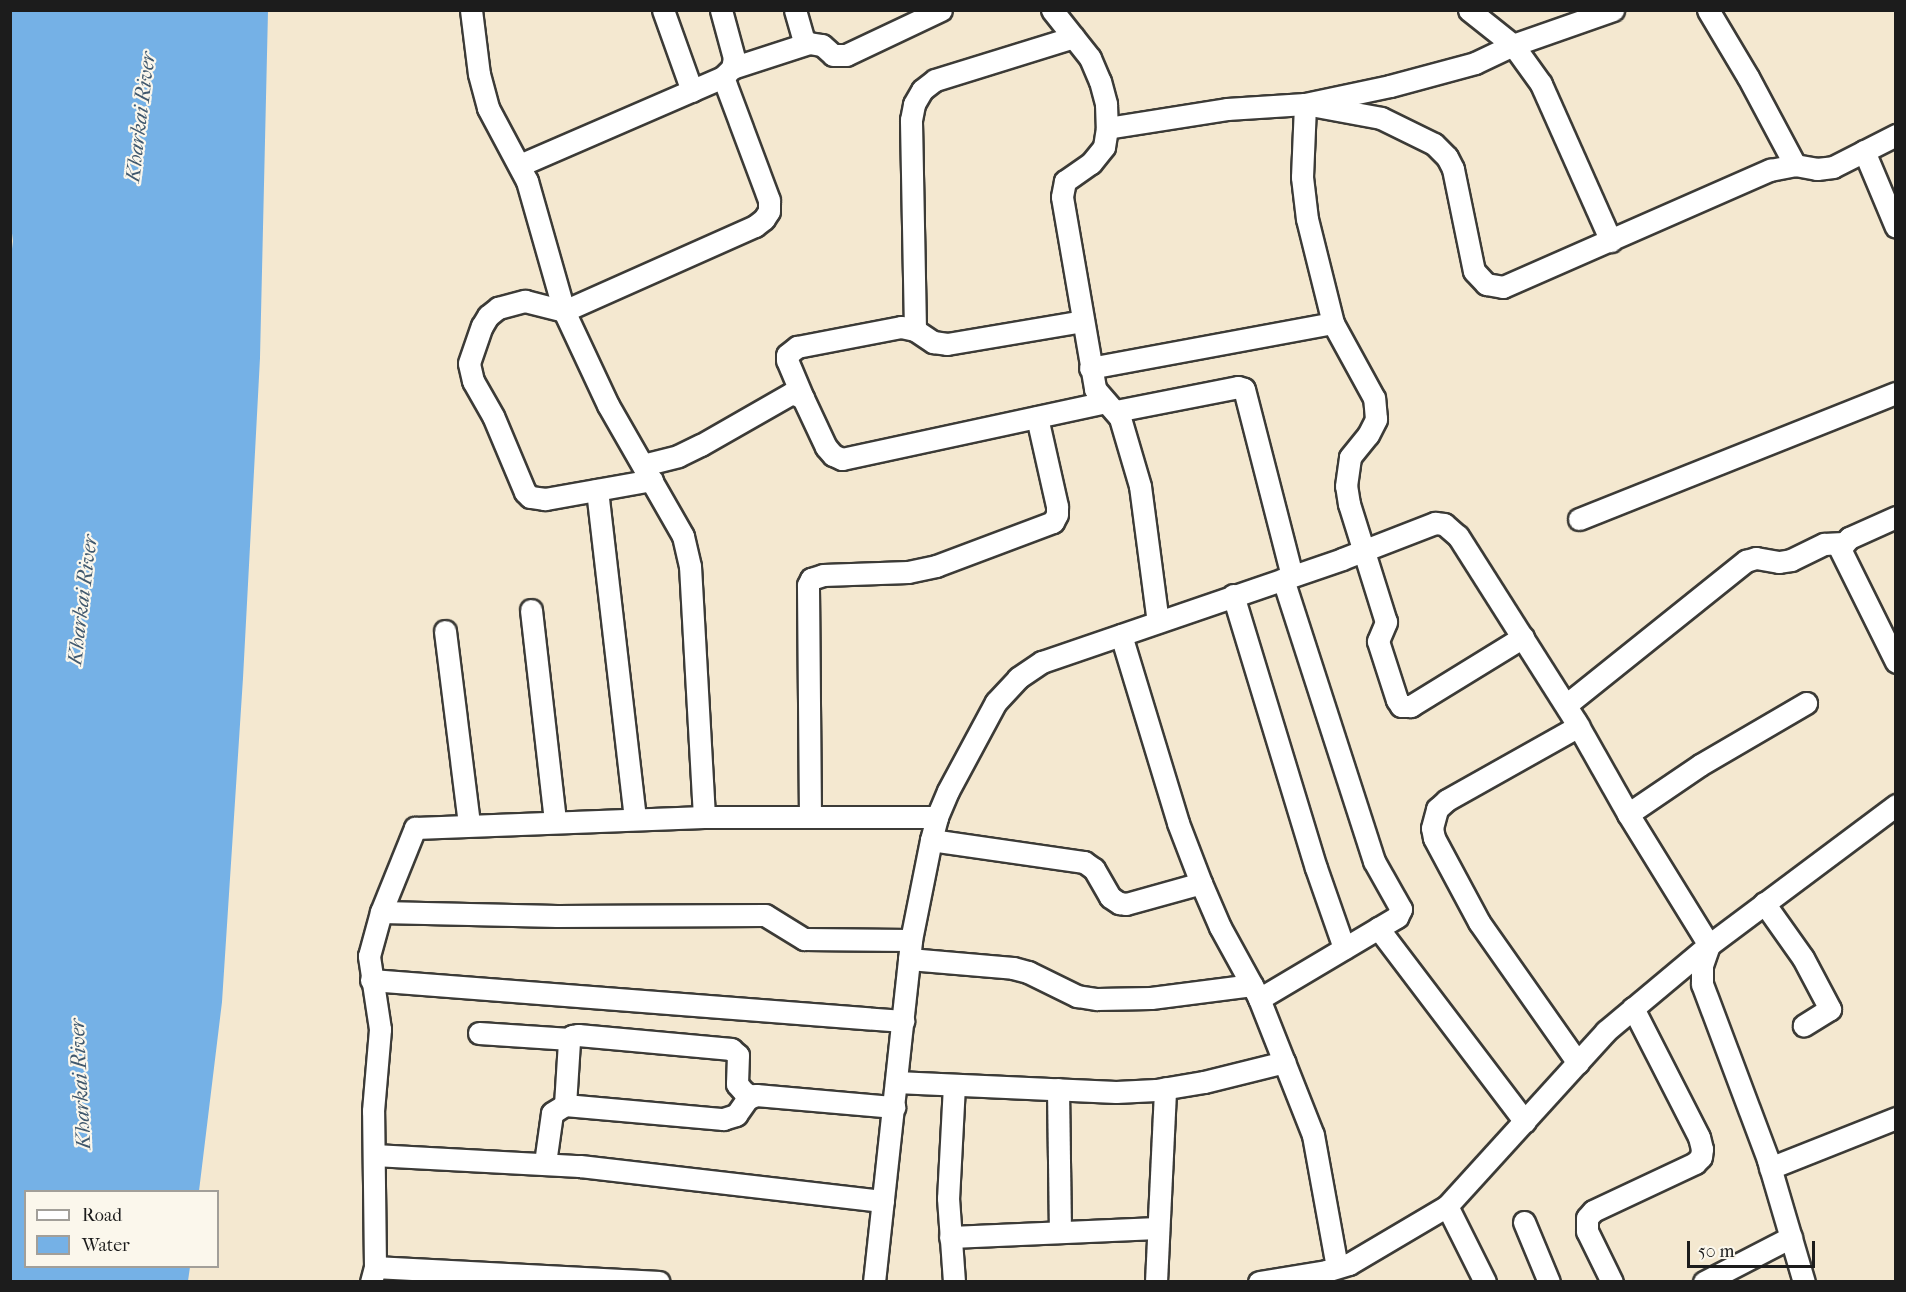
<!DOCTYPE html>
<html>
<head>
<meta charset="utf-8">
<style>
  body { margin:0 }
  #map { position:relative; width:1906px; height:1292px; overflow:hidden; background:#f4e8d0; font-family:"IM FELL French Canon",serif }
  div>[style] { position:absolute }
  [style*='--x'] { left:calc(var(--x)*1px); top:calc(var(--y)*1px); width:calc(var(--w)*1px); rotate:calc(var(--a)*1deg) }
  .water>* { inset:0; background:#75b1e6 }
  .roads { filter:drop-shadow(2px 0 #3c3b37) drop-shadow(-2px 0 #3c3b37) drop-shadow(0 2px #3c3b37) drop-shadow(0 -2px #3c3b37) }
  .street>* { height:21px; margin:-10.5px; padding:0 10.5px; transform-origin:10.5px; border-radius:10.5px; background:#fff }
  span { translate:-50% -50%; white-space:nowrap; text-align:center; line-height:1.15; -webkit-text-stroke:4.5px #fbf7ec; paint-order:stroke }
  .water-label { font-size:21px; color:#40586d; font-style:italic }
  .frame { position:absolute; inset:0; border:12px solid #1c1c1c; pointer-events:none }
  .legend { position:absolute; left:24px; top:1190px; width:195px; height:78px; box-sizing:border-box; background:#fbf7ec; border:2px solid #a29f99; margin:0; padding:8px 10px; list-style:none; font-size:18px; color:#1c1c1c }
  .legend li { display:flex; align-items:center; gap:12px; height:30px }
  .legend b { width:30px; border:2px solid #a29f99 }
  .scale { position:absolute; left:1687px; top:1241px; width:128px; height:27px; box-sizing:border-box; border:3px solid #1c1c1c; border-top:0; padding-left:8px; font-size:18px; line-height:21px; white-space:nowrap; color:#1c1c1c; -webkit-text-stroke:4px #fbf7ec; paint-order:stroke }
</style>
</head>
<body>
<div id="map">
  <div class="water">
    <div style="clip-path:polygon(10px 11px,268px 11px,260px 358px,243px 678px,222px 1002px,199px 1191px,26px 1192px,26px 1266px,190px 1267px,188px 1281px,11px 1281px,10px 265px,13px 241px,10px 218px)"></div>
  </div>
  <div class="roads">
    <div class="street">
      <div style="--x:471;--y:10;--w:64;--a:82.9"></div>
      <div style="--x:479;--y:74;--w:35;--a:75"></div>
      <div style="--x:488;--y:108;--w:83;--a:61.9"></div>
      <div style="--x:527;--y:181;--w:135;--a:74.1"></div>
      <div style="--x:564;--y:311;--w:104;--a:64.9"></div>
      <div style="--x:608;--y:405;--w:151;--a:60.2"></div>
      <div style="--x:683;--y:536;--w:31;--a:77"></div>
      <div style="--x:690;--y:566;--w:251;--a:86.8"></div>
      <div style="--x:663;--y:10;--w:86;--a:70.3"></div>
      <div style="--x:795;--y:10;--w:35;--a:74"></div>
      <div style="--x:1052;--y:10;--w:61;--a:51.6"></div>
      <div style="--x:1090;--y:58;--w:25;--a:67"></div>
      <div style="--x:1100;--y:81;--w:24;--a:75"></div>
      <div style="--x:1106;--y:104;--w:24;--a:88"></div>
      <div style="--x:1107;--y:128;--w:19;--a:99"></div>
      <div style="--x:1104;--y:147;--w:21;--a:129"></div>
      <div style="--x:1091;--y:163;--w:32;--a:145"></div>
      <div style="--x:1065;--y:181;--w:16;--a:101"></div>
      <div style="--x:1062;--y:197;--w:195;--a:80.2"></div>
      <div style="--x:1095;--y:389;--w:38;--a:49"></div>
      <div style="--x:1120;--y:418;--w:71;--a:73.6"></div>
      <div style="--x:1140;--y:486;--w:137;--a:82.5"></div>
      <div style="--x:1469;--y:10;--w:56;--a:38.5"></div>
      <div style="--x:1513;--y:45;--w:48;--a:54.3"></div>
      <div style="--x:1541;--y:84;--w:172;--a:66"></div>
      <div style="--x:1708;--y:10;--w:78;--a:59.2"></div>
      <div style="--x:1748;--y:77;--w:100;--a:61.9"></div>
      <div style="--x:732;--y:68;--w:81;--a:-18"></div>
      <div style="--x:809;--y:43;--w:13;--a:9"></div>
      <div style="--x:822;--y:45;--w:15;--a:42"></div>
      <div style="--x:833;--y:55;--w:13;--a:0"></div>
      <div style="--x:846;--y:55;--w:105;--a:-25.3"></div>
      <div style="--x:1107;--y:128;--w:121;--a:-9"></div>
      <div style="--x:1227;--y:109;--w:78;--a:-3.7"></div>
      <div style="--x:1305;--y:104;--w:77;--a:10.4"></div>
      <div style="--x:1381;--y:118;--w:59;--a:26.1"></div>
      <div style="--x:1434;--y:144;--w:18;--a:45"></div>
      <div style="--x:1447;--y:157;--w:13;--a:63"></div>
      <div style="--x:1453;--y:169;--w:104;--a:78.4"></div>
      <div style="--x:1474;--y:271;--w:18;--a:47"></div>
      <div style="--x:1486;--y:284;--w:17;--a:10"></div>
      <div style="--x:1503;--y:287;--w:292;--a:-23.7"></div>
      <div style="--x:1770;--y:170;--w:25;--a:-11"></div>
      <div style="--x:1795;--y:165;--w:22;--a:10"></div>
      <div style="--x:1817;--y:169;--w:16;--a:-7"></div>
      <div style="--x:1833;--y:167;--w:71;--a:-26.9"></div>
      <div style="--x:1864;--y:151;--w:82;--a:67.2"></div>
      <div style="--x:520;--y:165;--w:221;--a:-23.4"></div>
      <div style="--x:723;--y:77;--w:13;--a:-45"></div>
      <div style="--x:732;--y:68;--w:10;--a:-79"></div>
      <div style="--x:734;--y:58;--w:50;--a:-105.2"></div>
      <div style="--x:915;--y:330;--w:210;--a:-91.1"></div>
      <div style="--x:911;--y:120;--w:16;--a:-79"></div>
      <div style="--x:914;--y:104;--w:16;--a:-60"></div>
      <div style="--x:922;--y:90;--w:16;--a:-38"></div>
      <div style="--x:935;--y:80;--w:145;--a:-17.2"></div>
      <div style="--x:1090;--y:368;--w:247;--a:-10.5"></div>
      <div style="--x:803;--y:398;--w:41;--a:-112.8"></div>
      <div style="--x:787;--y:360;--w:5;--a:-90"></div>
      <div style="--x:787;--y:355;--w:13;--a:-39"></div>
      <div style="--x:797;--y:347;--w:106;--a:-10.9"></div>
      <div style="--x:901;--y:327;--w:14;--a:12"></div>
      <div style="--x:915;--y:330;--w:22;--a:34"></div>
      <div style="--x:933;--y:342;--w:14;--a:8"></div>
      <div style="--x:947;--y:344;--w:138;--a:-9.6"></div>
      <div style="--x:1116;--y:411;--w:124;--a:-11.1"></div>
      <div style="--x:1238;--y:387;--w:6;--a:18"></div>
      <div style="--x:1244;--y:389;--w:193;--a:75.6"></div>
      <div style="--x:643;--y:465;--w:36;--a:-14"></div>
      <div style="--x:678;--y:456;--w:25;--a:-26"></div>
      <div style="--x:701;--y:445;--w:105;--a:-29.7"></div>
      <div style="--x:792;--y:393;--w:12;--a:24"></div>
      <div style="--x:803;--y:398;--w:54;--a:64.9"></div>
      <div style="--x:826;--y:447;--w:11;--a:49"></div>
      <div style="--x:833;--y:455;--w:10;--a:24"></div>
      <div style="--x:842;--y:459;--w:269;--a:-12.2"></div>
      <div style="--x:652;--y:480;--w:109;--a:169.9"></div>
      <div style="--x:545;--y:499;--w:15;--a:-172"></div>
      <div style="--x:530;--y:497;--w:7;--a:-135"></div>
      <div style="--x:525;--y:492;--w:82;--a:-112.8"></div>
      <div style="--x:493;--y:416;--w:40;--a:-119.7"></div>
      <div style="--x:473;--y:381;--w:18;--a:-103"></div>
      <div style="--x:469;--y:363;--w:39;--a:-71"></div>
      <div style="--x:482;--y:326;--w:12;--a:-59"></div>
      <div style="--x:488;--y:316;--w:13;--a:-39"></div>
      <div style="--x:498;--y:308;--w:28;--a:-15"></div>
      <div style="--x:525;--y:301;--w:40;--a:14.4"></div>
      <div style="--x:564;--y:311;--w:209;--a:-24"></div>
      <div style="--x:755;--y:226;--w:11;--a:-38"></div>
      <div style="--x:764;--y:219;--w:9;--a:-58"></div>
      <div style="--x:769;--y:211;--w:11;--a:-90"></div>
      <div style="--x:769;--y:200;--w:131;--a:-110.5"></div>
      <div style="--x:597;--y:490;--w:331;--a:83.4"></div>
      <div style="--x:1896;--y:517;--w:51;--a:155.9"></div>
      <div style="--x:1849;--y:538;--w:14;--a:129"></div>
      <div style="--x:1840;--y:549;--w:126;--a:63.6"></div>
      <div style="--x:1579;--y:519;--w:341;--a:-21.7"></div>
      <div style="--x:1233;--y:595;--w:285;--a:73.1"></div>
      <div style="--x:1316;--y:868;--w:85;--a:70.7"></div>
      <div style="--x:531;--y:610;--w:213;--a:83.5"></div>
      <div style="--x:445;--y:631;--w:194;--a:82.9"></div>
      <div style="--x:1121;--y:635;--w:196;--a:73.1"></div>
      <div style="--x:1178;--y:823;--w:64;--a:69"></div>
      <div style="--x:1201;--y:883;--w:48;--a:66.6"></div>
      <div style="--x:1220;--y:927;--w:79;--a:61.2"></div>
      <div style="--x:1258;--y:996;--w:149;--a:68.4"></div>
      <div style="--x:1313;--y:1135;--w:134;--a:79.7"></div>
      <div style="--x:1523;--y:637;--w:132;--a:148.4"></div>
      <div style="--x:1411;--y:706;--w:10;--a:180"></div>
      <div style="--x:1401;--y:706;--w:7;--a:-124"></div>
      <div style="--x:1397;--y:700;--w:62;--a:-107.9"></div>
      <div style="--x:1378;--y:641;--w:21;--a:-67"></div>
      <div style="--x:1386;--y:622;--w:124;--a:-107.4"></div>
      <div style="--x:1349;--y:504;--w:18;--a:-99"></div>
      <div style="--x:1346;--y:486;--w:29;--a:-82"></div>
      <div style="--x:1350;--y:457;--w:28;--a:-51"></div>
      <div style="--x:1368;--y:435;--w:18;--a:-63"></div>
      <div style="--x:1376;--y:419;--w:21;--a:-95"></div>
      <div style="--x:1374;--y:398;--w:85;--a:-118.7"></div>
      <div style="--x:1333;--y:323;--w:107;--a:-104"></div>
      <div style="--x:1307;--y:219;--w:42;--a:-96.8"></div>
      <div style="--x:1302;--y:177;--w:73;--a:-87.6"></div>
      <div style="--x:1305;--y:104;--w:87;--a:-12"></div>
      <div style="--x:1390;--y:86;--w:88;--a:-15.1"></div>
      <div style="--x:1475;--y:63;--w:42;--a:-25.3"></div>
      <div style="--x:1513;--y:45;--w:106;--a:-19.3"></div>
      <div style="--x:1566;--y:705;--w:231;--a:-38.7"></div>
      <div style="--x:1746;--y:561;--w:10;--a:-17"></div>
      <div style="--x:1756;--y:558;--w:23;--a:10"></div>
      <div style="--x:1779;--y:562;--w:12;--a:-9"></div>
      <div style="--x:1791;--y:560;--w:37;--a:-26"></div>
      <div style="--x:1824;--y:544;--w:19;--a:-3"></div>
      <div style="--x:1628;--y:814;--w:87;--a:-34.2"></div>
      <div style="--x:1700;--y:765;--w:123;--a:-30.3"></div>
      <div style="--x:810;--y:817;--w:232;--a:-90.5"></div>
      <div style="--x:808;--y:585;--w:7;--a:-63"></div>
      <div style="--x:811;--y:579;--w:13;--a:-18"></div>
      <div style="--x:823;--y:575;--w:85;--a:-2"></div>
      <div style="--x:908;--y:572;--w:29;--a:-12"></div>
      <div style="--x:936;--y:566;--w:125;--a:-20.6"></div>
      <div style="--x:1053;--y:522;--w:9;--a:-63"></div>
      <div style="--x:1057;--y:514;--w:8;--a:-90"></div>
      <div style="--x:1057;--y:506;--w:91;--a:-102.7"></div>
      <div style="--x:931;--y:840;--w:155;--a:8.2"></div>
      <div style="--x:1084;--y:862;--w:12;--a:35"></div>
      <div style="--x:1094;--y:869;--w:32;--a:60"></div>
      <div style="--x:1110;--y:897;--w:11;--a:34"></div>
      <div style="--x:1119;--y:903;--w:7;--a:8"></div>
      <div style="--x:1126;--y:904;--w:78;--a:-15.6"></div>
      <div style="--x:1764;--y:903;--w:67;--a:54.7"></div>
      <div style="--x:1803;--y:958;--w:58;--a:62.1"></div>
      <div style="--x:1830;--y:1009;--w:31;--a:148"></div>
      <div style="--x:381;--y:912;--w:176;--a:1.3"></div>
      <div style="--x:557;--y:916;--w:208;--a:-0.3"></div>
      <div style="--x:765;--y:915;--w:46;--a:31.6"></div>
      <div style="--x:804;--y:939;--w:107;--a:0.5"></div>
      <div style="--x:1378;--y:928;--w:243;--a:52.8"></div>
      <div style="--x:909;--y:959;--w:104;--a:4.9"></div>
      <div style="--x:1013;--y:968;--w:16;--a:15"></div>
      <div style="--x:1028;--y:972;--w:55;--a:26.1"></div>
      <div style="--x:1077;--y:996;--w:20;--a:9"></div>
      <div style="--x:1097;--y:999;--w:54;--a:-1.1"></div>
      <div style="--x:1151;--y:998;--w:102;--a:-7.3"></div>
      <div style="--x:371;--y:980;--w:534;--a:4.41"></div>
      <div style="--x:1259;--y:999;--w:161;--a:-30.7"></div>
      <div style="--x:1397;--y:917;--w:9;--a:-63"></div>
      <div style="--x:1401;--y:909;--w:55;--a:-119.4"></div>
      <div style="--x:1374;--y:861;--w:296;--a:-107.9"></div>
      <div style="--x:479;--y:1033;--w:91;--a:3.8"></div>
      <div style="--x:1578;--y:1063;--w:172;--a:-125.1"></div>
      <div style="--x:1479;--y:922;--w:95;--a:-118.2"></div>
      <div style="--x:1434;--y:838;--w:10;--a:-101"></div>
      <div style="--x:1432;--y:828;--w:20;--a:-75"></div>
      <div style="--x:1437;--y:809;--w:13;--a:-42"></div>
      <div style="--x:1447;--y:800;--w:151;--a:-29.3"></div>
      <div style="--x:896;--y:1082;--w:220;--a:2.6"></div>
      <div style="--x:1116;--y:1092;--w:40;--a:-2.9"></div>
      <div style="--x:1156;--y:1090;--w:49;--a:-9.5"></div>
      <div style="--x:1204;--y:1082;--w:83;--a:-13.9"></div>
      <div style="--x:954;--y:1085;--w:113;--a:93"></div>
      <div style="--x:948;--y:1198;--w:84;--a:85.9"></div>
      <div style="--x:1058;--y:1089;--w:143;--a:89.2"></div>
      <div style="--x:565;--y:1105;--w:64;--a:-86.4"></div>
      <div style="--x:569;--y:1041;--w:6;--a:-59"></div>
      <div style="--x:572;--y:1036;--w:6;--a:-9"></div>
      <div style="--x:578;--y:1035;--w:154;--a:5.2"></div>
      <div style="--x:731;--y:1049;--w:9;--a:41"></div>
      <div style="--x:738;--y:1055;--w:29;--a:92"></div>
      <div style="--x:737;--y:1084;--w:11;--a:49"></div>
      <div style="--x:744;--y:1092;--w:8;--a:30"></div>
      <div style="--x:374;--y:1155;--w:206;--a:3.1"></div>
      <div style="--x:580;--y:1166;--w:305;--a:6.6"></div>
      <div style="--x:545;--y:1163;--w:50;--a:-82"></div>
      <div style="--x:552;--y:1113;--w:15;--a:-32"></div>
      <div style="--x:565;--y:1105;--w:159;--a:5.1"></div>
      <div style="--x:723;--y:1119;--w:14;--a:-17"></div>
      <div style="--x:736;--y:1115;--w:19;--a:-55"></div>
      <div style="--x:747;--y:1099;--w:10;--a:-24"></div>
      <div style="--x:756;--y:1095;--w:139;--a:5"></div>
      <div style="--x:1770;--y:1168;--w:136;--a:-21.6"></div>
      <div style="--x:1447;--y:1206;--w:85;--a:63.4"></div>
      <div style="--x:1524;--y:1222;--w:65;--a:67.4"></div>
      <div style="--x:950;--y:1237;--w:208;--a:-2.5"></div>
      <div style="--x:375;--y:1267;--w:156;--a:-90.7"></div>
      <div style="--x:373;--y:1111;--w:82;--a:-85.1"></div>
      <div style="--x:380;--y:1029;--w:74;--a:-98.6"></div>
      <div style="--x:369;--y:956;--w:46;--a:-74.7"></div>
      <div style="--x:381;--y:912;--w:91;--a:-68"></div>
      <div style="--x:415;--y:828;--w:289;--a:-2.2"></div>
      <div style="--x:704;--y:817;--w:233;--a:0"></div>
      <div style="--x:371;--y:1282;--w:16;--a:-75"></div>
      <div style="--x:375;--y:1267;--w:284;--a:3"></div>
      <div style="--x:874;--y:1282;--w:344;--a:-83.8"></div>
      <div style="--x:911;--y:940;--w:102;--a:-78.7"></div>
      <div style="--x:931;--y:840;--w:24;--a:-75"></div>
      <div style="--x:937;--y:817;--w:28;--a:-67"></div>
      <div style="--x:948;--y:791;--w:101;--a:-61.7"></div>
      <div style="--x:996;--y:702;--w:33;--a:-47"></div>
      <div style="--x:1018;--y:678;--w:29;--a:-34"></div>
      <div style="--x:1042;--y:662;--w:317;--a:-18.9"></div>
      <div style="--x:1342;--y:559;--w:100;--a:-21.2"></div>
      <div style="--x:1435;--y:523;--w:9;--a:6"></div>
      <div style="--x:1444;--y:524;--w:18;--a:41"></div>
      <div style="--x:1458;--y:536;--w:220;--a:57.6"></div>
      <div style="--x:1576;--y:722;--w:106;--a:60.5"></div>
      <div style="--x:1628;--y:814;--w:154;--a:58.3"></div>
      <div style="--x:1709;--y:945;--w:21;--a:109"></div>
      <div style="--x:1702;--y:965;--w:19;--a:90"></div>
      <div style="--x:1702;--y:984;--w:188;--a:69.4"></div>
      <div style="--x:1768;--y:1160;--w:127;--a:73.6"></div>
      <div style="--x:1156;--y:1282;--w:194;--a:-87.3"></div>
      <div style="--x:1259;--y:1282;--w:68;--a:-9.3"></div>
      <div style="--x:1326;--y:1271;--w:24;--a:-17"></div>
      <div style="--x:1349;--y:1264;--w:114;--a:-30.6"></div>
      <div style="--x:1447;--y:1206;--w:236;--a:-47.7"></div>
      <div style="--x:1606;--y:1031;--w:134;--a:-39.9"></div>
      <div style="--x:1709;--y:945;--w:234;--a:-36.8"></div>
      <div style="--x:1612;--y:1282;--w:57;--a:-116.1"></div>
      <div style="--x:1587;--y:1231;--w:13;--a:-90"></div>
      <div style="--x:1587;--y:1218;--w:9;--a:-49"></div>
      <div style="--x:1593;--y:1211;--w:113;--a:-25.2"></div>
      <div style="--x:1695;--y:1163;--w:8;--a:-45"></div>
      <div style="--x:1701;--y:1157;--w:8;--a:-83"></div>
      <div style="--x:1702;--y:1149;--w:12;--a:-104"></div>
      <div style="--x:1699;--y:1137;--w:145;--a:-117.1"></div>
      <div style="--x:1704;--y:1282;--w:98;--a:-27.3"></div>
    </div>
  </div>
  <div class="water-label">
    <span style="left:140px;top:117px;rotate:-83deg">Kharkai River</span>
    <span style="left:82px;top:600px;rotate:-83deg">Kharkai River</span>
    <span style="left:80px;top:1084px;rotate:-93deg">Kharkai River</span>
  </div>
  <div class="frame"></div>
  <ul class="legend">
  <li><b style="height:8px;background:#fff"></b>Road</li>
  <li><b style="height:16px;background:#75b1e6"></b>Water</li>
  </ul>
  <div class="scale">50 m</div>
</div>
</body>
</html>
